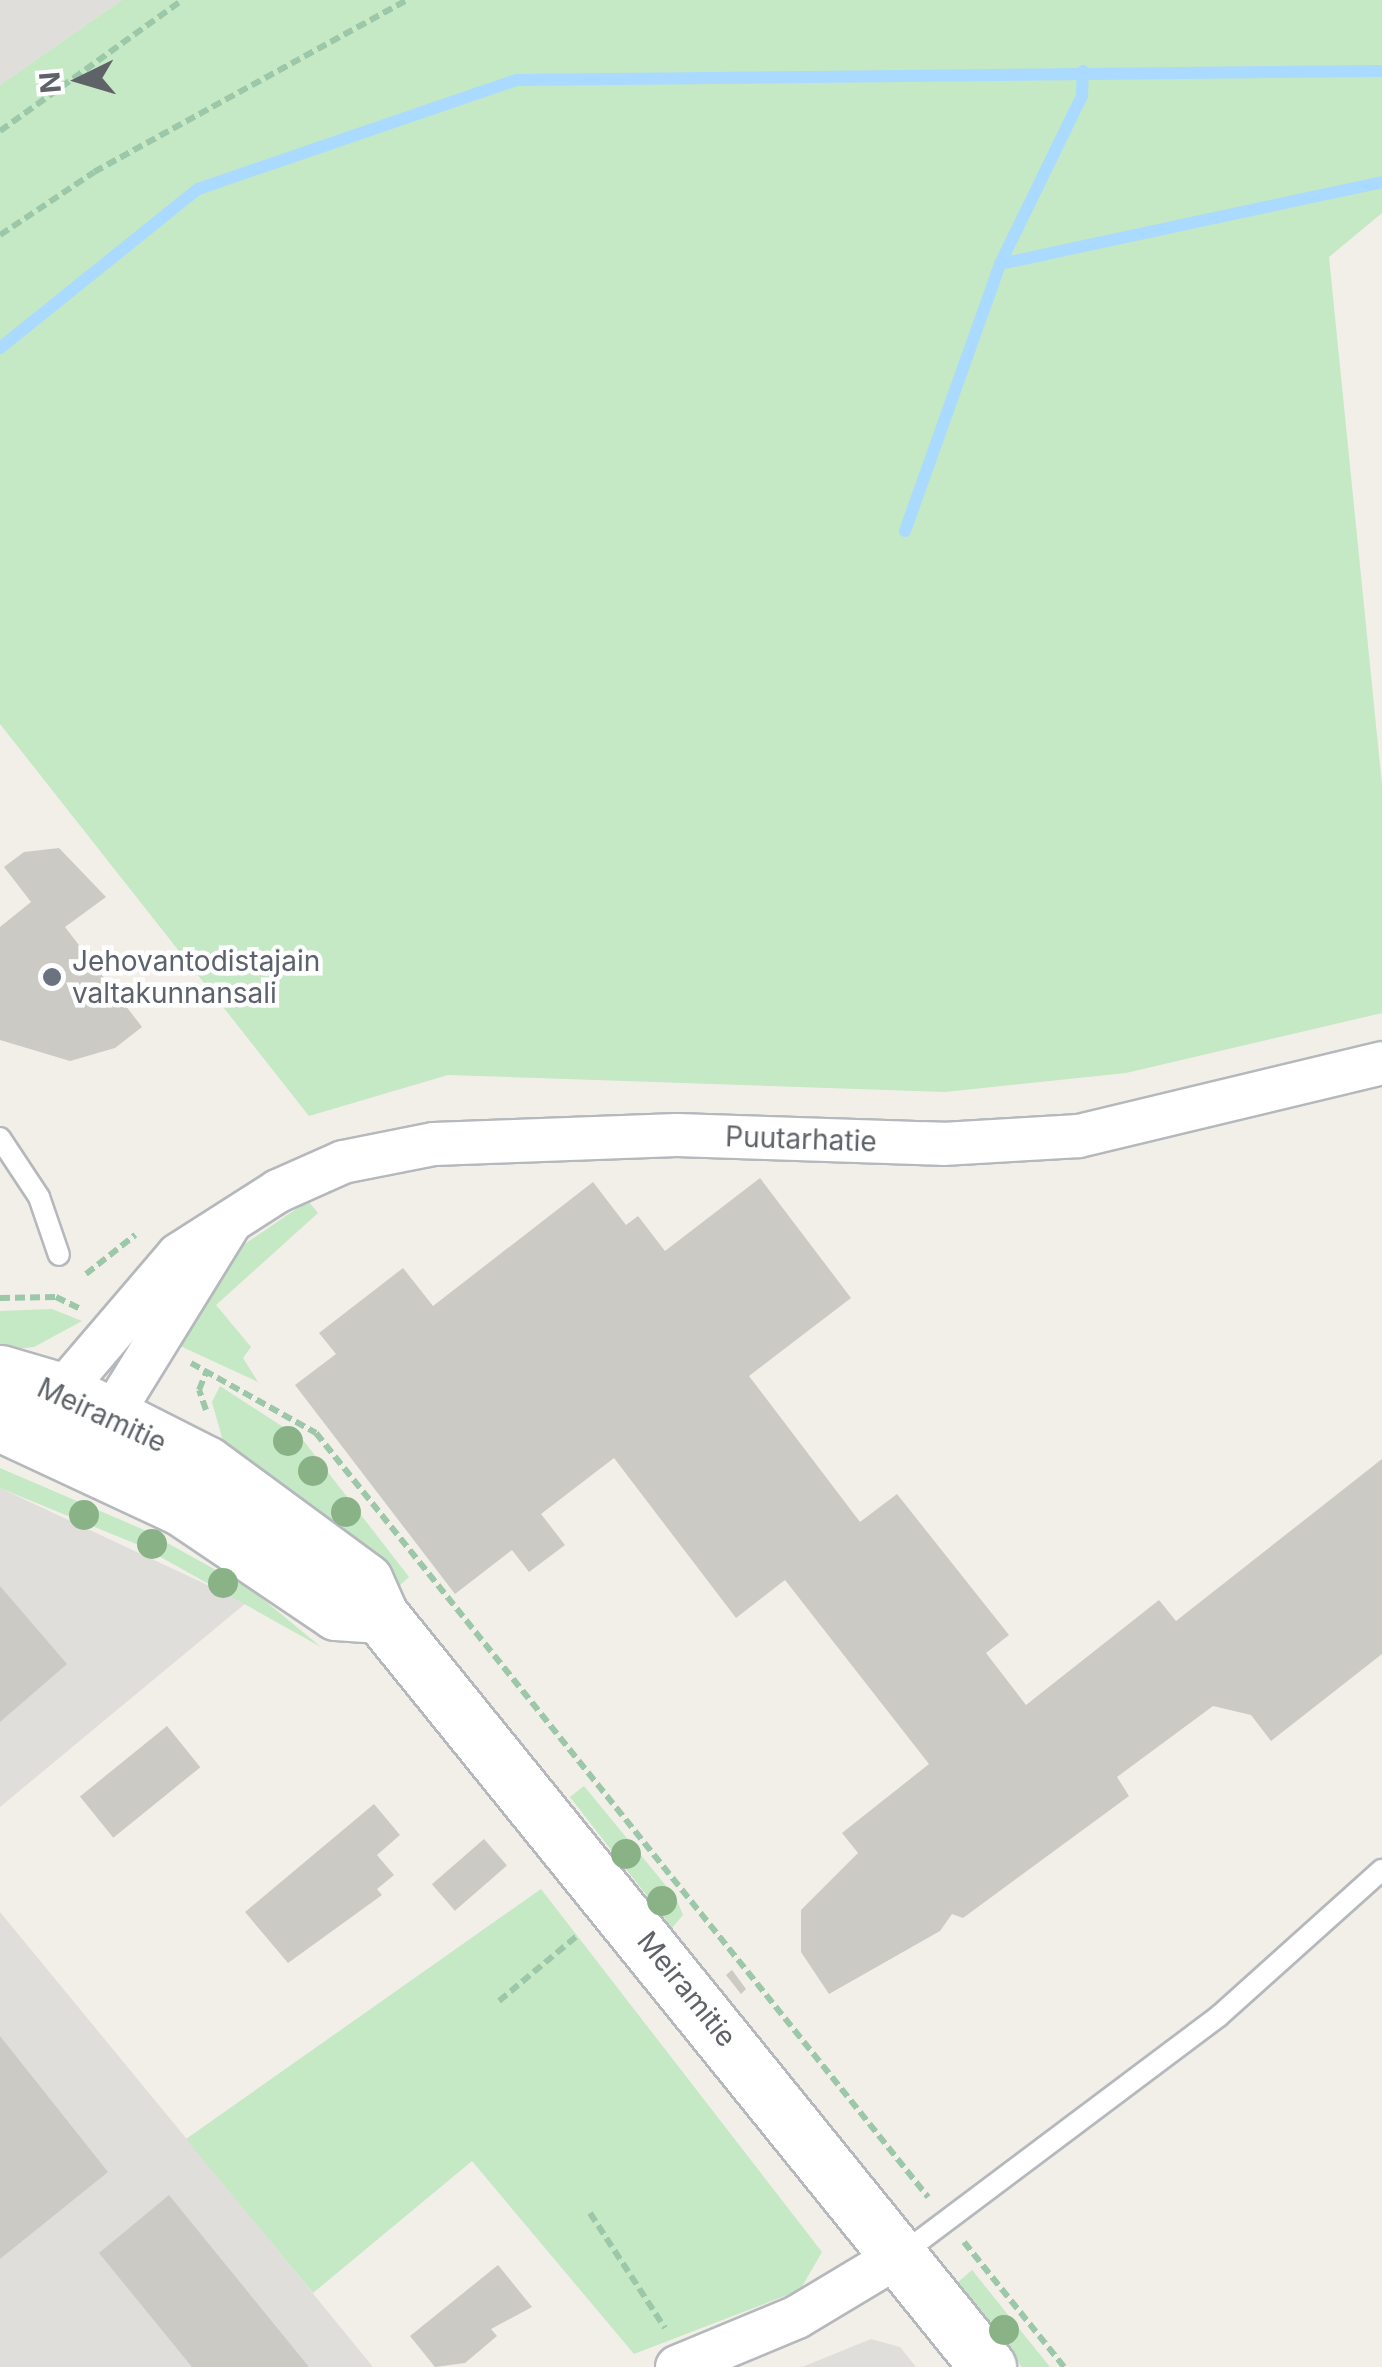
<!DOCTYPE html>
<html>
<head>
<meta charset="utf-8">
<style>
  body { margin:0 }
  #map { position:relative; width:1382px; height:2367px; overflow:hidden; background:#f1efe8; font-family:Inter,sans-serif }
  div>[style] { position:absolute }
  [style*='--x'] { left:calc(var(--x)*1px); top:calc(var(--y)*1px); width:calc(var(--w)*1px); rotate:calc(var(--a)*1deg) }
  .industrial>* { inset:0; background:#e0deda }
  .green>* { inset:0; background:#c5e8c5 }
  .stream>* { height:12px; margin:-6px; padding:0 6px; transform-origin:6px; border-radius:6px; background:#aadaff }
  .building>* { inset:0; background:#cccac5; transform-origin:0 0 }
  .path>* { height:6px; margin-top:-3px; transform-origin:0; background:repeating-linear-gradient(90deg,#9cc7a9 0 10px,transparent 0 15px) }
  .roads { filter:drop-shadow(2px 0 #b5b8bc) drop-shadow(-2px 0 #b5b8bc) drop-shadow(0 2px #b5b8bc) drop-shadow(0 -2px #b5b8bc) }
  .service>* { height:20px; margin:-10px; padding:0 10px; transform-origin:10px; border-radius:10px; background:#fff }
  .minor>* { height:42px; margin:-21px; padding:0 21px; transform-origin:21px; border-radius:21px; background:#fff }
  .secondary>* { height:55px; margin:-27.5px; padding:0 27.5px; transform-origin:27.5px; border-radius:27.5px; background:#fff }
  .trees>* { width:30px; height:30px; margin:-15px; border-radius:50%; background:#89b387 }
  .dots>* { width:28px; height:28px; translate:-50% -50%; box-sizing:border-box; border:5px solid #fff; border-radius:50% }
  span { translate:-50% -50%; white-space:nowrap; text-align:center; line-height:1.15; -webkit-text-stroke:9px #fff; paint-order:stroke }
  .worship-label { font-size:28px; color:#5b616d }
  .left { translate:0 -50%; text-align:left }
  .street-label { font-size:28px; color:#5f6368 }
  .north { position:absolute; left:30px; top:30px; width:100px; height:100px; -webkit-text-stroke:8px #fff; paint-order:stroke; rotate:265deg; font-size:28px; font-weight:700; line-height:40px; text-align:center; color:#5f6368 }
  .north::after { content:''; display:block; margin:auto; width:35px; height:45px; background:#5f6368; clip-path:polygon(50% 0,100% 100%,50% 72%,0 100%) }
</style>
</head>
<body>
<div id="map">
  <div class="industrial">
    <div style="clip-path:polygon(0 0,122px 0,0 85px)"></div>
    <div style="clip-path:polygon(0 1488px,246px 1603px,0 1807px)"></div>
    <div style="clip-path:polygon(0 1912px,195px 2149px,373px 2367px,0 2367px)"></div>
    <div style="clip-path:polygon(871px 2339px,900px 2347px,916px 2367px,802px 2367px)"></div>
  </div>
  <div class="green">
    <div style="clip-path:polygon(122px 0,1382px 0,1382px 213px,1329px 257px,1382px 785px,1382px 1013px,1126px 1073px,945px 1092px,448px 1075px,309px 1116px,0 724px,0 85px)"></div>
    <div style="clip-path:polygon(308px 1201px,318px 1213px,216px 1305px,251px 1347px,243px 1358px,258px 1382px,178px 1345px,227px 1256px)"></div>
    <div style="clip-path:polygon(52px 1309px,82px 1321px,34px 1347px,0 1351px,0 1311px)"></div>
    <div style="clip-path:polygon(220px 1386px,303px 1440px,409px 1577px,398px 1587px,227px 1455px,212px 1402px)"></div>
    <div style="clip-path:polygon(0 1468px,142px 1529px,252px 1590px,321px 1647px,141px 1546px,0 1488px)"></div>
    <div style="clip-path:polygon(584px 1786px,676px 1898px,683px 1915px,672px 1928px,570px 1797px)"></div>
    <div style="clip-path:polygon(541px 1889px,822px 2252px,800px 2290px,634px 2354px,472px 2161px,313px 2293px,186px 2139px)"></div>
    <div style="clip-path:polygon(972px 2270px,1050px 2367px,1022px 2367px,956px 2284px)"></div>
  </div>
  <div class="stream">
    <div style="--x:1000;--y:264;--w:391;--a:-12.1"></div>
    <div style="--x:0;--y:348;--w:254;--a:-38.8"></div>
    <div style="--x:198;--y:189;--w:337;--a:-18.9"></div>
    <div style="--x:517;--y:80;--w:865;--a:-0.6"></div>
    <div style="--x:905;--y:531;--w:283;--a:-70.4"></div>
    <div style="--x:1000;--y:264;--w:187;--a:-64"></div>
    <div style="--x:1082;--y:96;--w:25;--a:-88"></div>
  </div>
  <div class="building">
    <div style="clip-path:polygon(59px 848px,106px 897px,65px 927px,142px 1027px,115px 1048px,70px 1061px,0 1040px,0 927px,31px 902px,4px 867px,24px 852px)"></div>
    <div style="clip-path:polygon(760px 1178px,851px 1298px,749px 1376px,860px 1522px,897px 1494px,1009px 1635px,986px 1653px,1026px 1705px,1159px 1600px,1176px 1621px,1382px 1459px,1382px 1654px,1271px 1741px,1251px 1715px,1213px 1706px,1117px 1777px,1129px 1796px,963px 1918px,952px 1914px,940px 1931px,829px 1994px,801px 1952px,801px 1910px,858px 1853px,842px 1833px,929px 1764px,785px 1580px,736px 1618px,614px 1458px,541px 1514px,565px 1545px,529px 1572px,512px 1550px,455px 1594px,295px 1385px,336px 1354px,319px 1333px,403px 1268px,433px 1306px,593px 1182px,626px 1225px,638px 1216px,665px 1251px)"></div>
    <div style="clip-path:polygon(0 1586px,67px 1664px,0 1722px)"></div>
    <div style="left:167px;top:1726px;width:53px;height:112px;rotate:51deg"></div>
    <div style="clip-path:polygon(374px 1804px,400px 1835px,377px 1855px,394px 1875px,377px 1889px,382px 1895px,288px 1963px,245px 1912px)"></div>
    <div style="left:484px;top:1839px;width:35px;height:69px;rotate:49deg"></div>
    <div style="clip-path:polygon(732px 1970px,746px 1989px,741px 1994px,726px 1975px)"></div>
    <div style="clip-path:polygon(0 2036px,108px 2172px,0 2259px)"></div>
    <div style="clip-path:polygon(169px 2195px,309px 2367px,192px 2367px,99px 2253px)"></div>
    <div style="clip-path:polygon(498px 2265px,532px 2307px,491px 2329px,497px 2336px,465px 2363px,435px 2367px,410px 2336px)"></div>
  </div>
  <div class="path">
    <div style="--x:0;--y:131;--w:224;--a:-35.7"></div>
    <div style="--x:0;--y:235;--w:113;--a:-33.8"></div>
    <div style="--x:94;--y:172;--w:357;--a:-28.8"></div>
    <div style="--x:86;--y:1274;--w:63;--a:-38.5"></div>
    <div style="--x:0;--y:1298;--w:56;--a:-1"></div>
    <div style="--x:56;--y:1297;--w:28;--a:26"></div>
    <div style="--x:191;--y:1363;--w:143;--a:29.2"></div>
    <div style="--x:316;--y:1433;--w:979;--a:51.3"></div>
    <div style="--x:206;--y:1410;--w:21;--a:-109"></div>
    <div style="--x:199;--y:1390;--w:22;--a:-68"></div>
    <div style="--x:499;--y:2001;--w:103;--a:-39.9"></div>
    <div style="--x:590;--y:2213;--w:137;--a:56.9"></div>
    <div style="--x:964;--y:2242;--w:160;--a:51.3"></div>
  </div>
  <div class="roads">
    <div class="service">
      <div style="--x:0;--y:1138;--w:71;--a:56.5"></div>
      <div style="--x:39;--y:1197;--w:61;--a:71"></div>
      <div style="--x:902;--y:2254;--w:396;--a:-36.9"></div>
      <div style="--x:1219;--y:2016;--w:219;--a:-41.9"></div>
    </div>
    <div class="minor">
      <div style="--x:230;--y:1223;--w:227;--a:121.7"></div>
      <div style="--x:111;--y:1416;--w:53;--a:144.2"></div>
      <div style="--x:68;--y:1447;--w:56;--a:-96.1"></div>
      <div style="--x:62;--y:1391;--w:179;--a:-49.5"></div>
      <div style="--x:178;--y:1255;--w:119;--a:-32.6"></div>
      <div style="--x:278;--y:1191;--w:71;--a:-24"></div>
      <div style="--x:343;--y:1162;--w:93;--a:-11.2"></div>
      <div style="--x:434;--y:1144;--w:243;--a:-2.1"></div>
      <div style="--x:677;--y:1135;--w:266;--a:1.9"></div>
      <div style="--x:943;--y:1144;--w:136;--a:-3.4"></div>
      <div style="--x:1079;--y:1136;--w:312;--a:-13.5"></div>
      <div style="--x:677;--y:2367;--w:130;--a:-22.6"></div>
      <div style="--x:797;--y:2317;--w:120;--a:-31"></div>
    </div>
    <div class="secondary">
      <div style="--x:0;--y:1373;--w:65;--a:16.2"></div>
      <div style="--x:62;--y:1391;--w:161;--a:26.9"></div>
      <div style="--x:206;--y:1464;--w:197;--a:36.3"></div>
      <div style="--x:365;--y:1581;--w:37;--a:66"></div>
      <div style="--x:380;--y:1615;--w:967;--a:51.04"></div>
      <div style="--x:0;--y:1423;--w:201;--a:25"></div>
      <div style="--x:182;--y:1508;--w:186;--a:34"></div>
      <div style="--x:336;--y:1612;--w:44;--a:3.9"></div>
    </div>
  </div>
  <div class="trees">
    <div style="left:288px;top:1441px"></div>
    <div style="left:313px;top:1471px"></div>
    <div style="left:346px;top:1512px"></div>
    <div style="left:84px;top:1515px"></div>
    <div style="left:152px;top:1544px"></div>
    <div style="left:223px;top:1583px"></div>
    <div style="left:626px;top:1854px"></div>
    <div style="left:662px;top:1901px"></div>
    <div style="left:1004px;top:2330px"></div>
  </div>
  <div class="dots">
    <div style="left:52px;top:977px;background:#6b7280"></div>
  </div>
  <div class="worship-label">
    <span class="left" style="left:72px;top:977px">Jehovantodistajain<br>valtakunnansali</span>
  </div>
  <div class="street-label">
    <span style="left:801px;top:1139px;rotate:2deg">Puutarhatie</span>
    <span style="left:102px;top:1415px;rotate:25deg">Meiramitie</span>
    <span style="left:687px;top:1989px;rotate:51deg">Meiramitie</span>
  </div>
  <div class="north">N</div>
</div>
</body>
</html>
